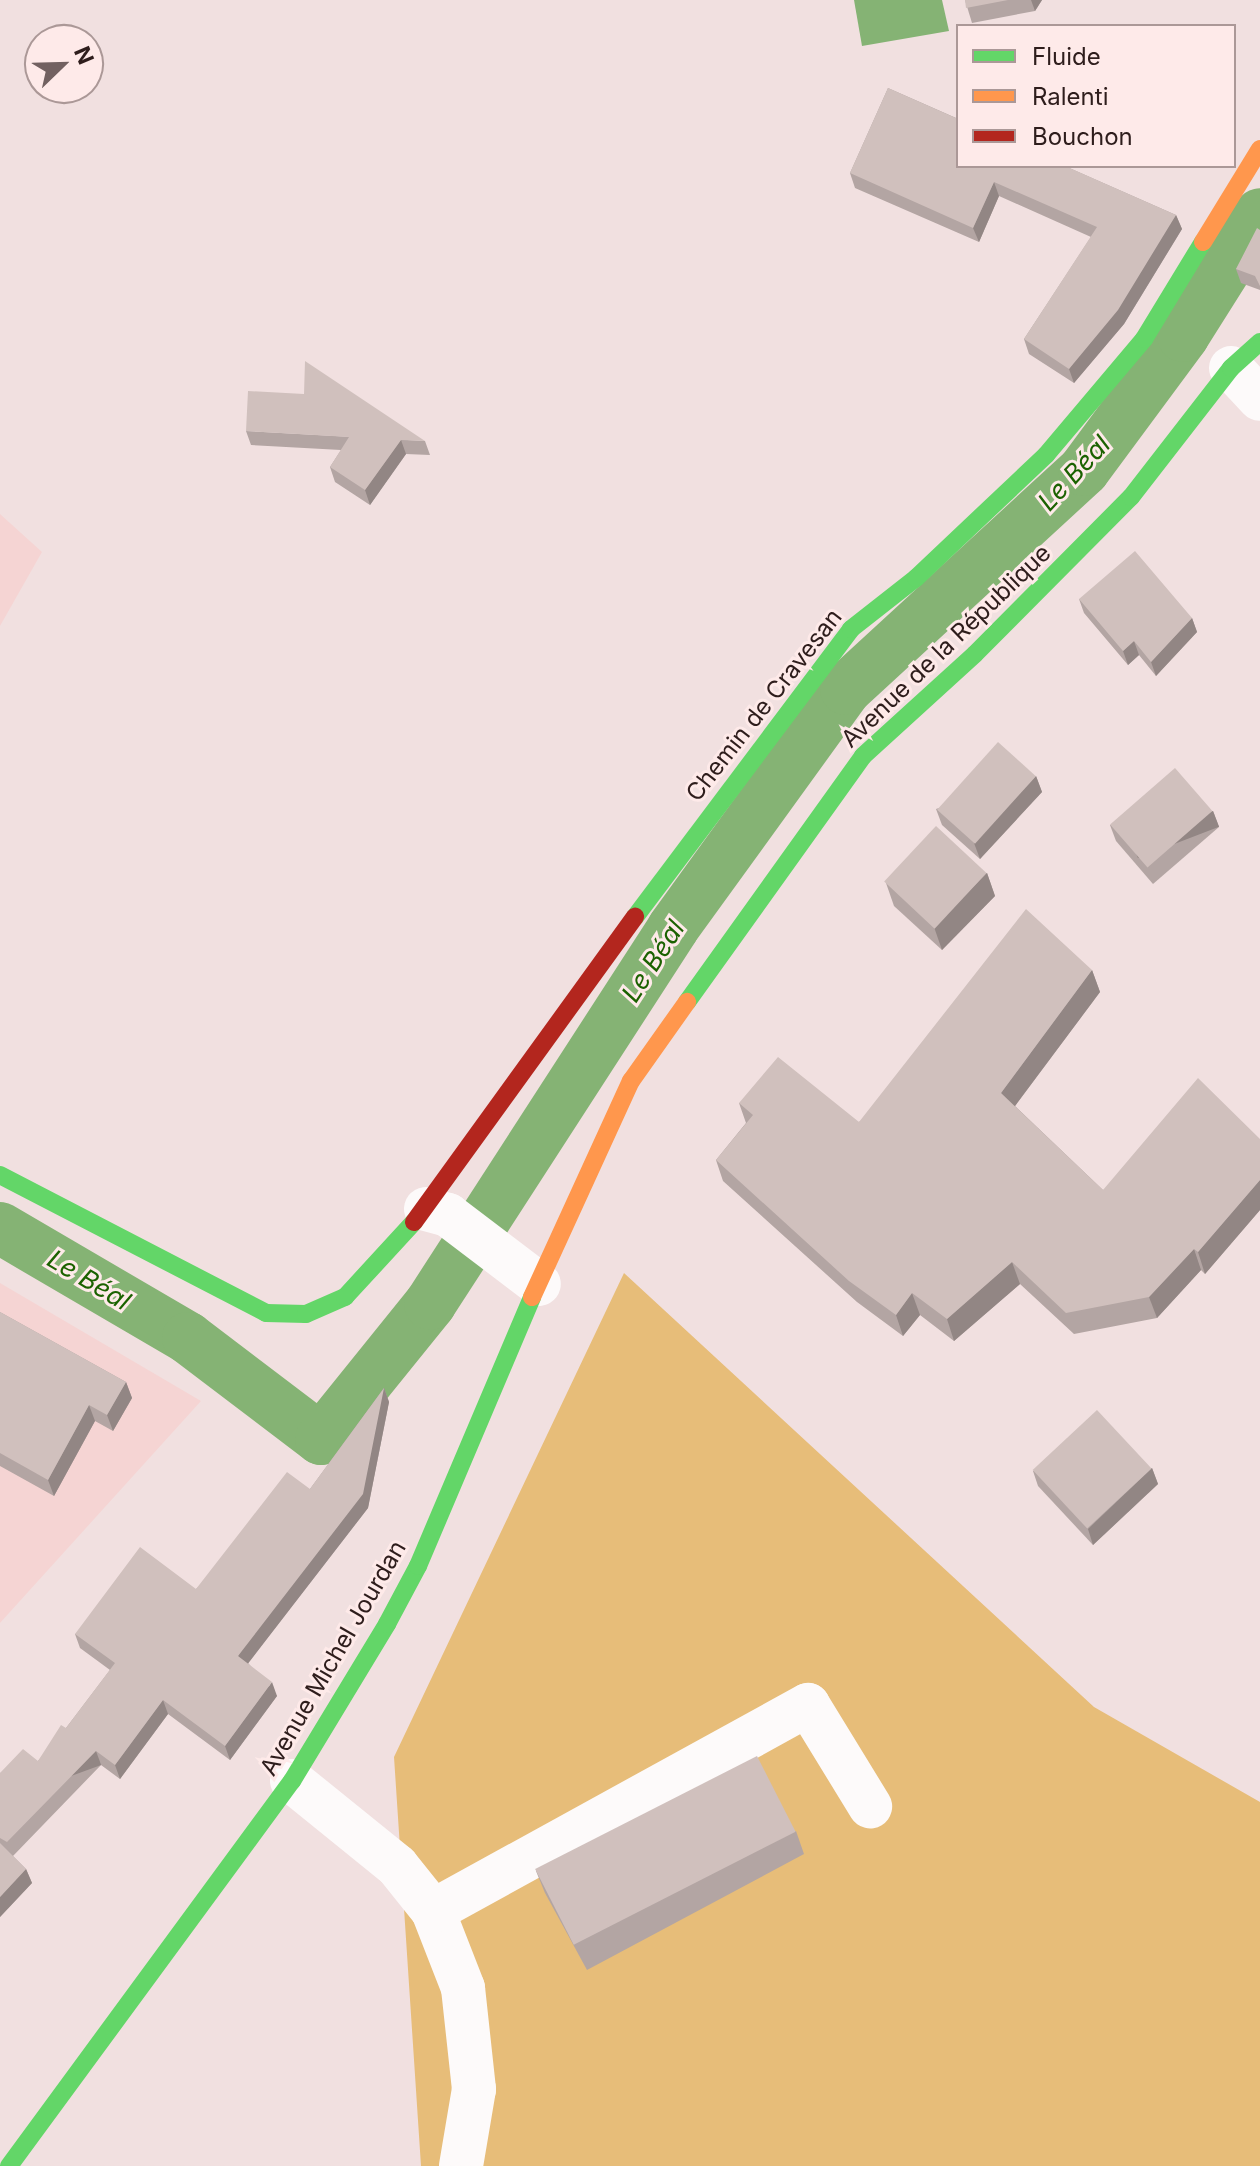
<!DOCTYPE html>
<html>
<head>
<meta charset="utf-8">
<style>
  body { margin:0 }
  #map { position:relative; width:1260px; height:2166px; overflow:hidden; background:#f1e0e0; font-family:Inter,sans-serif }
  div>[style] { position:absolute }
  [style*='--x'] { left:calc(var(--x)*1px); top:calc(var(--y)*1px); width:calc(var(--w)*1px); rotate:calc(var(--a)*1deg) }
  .built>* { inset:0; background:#f5d4d3 }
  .forest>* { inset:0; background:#e7bd79 }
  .water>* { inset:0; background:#85b374 }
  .canal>* { height:52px; margin:-26px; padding:0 26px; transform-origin:26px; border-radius:26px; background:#85b374 }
  .street>* { height:44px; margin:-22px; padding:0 22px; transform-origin:22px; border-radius:22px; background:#fdfafa }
  .fast>* { height:18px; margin:-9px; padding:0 9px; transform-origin:9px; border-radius:9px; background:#63d668 }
  .slow>* { height:18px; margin:-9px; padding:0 9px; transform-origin:9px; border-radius:9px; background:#ff974d }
  .jam>* { height:18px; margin:-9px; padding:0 9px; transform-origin:9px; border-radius:9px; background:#b3261e }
  .wall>* { inset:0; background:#b3a5a3 }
  .shaded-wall>* { inset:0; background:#928684; transform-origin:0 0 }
  .building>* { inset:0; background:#d0c0bd; transform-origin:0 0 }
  span { translate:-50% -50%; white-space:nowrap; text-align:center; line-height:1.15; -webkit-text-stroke:6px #feeae9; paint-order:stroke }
  .street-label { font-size:24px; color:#2e1d1c }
  .water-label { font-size:26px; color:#1b6200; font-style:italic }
  .legend { position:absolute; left:956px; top:24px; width:280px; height:144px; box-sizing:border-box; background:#feeae9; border:2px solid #ab9897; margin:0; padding:10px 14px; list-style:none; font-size:24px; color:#2e1d1c }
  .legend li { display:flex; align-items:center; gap:16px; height:40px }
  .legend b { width:40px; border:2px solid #ab9897 }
  .north { position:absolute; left:24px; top:24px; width:80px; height:80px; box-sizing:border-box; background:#feeae9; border:2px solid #ab9897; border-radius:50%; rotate:67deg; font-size:22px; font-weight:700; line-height:32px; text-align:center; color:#2e1d1c }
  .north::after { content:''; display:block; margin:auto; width:28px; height:36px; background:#726161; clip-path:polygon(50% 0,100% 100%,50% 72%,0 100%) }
</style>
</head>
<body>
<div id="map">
  <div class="built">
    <div style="clip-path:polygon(0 514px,42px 552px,0 626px)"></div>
    <div style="clip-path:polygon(0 1283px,201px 1401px,0 1623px)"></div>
  </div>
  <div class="forest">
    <div style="clip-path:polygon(624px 1273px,1094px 1707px,1260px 1802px,1260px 2166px,421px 2166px,394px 1757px)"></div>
  </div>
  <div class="water">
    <div style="clip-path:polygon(854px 0,942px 0,949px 31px,862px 46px)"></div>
  </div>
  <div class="canal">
    <div style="--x:0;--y:1228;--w:218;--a:30.3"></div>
    <div style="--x:188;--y:1338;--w:167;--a:37.2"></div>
    <div style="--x:321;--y:1439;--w:174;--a:-51.1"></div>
    <div style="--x:430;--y:1304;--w:448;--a:-57.1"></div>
    <div style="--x:673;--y:928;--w:295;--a:-54.1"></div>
    <div style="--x:846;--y:689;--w:323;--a:-42.6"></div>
    <div style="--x:1084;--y:470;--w:167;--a:-53.5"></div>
    <div style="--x:1183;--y:336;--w:144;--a:-57.7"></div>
  </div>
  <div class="street">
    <div style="--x:1231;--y:368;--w:42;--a:46.9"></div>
    <div style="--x:426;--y:1209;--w:23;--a:15"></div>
    <div style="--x:448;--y:1215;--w:114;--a:37.2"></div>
    <div style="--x:292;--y:1781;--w:135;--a:39"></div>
    <div style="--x:397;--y:1866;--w:58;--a:51.3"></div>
    <div style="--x:433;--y:1911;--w:83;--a:68.7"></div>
    <div style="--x:463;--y:1988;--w:102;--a:83.8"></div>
    <div style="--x:474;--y:2089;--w:78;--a:99.6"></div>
    <div style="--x:433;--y:1911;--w:428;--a:-28.8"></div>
    <div style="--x:808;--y:1705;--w:119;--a:58.5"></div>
  </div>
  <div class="fast">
    <div style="--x:635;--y:917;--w:360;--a:-53.1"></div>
    <div style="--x:851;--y:629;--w:83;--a:-38.1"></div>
    <div style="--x:916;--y:578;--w:179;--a:-43.4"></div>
    <div style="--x:1046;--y:455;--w:152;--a:-49.8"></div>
    <div style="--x:1144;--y:339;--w:114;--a:-58.7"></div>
    <div style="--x:687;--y:1002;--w:302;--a:-54.4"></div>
    <div style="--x:863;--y:756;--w:151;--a:-42.3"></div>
    <div style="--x:975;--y:654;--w:221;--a:-45.2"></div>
    <div style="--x:1131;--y:497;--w:163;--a:-52.2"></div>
    <div style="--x:1231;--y:368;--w:39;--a:-42"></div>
    <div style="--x:0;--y:1175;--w:300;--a:27.4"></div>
    <div style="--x:266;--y:1313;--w:40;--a:1.4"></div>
    <div style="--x:306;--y:1314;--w:43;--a:-23.6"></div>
    <div style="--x:345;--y:1297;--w:102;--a:-47.4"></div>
    <div style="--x:9;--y:2166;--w:478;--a:-53.7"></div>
    <div style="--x:292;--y:1781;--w:184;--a:-58.8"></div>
    <div style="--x:387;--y:1624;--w:66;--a:-61.9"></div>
    <div style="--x:418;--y:1566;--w:292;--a:-67"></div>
  </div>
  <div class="slow">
    <div style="--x:1203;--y:242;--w:109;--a:-58.5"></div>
    <div style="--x:532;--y:1297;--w:238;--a:-65.4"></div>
    <div style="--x:631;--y:1081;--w:97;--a:-54.7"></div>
  </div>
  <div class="jam">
    <div style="--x:414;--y:1222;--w:377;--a:-54.1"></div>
  </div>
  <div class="wall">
    <div style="clip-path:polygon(965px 0,1042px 0,1035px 11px,972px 23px)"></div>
    <div style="clip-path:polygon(888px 88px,1176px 215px,1182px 229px,1124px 324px,1074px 383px,1029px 354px,1024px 339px,1091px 237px,999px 196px,979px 242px,855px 188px,850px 173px)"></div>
    <div style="clip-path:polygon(1260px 230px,1260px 290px,1241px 283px,1236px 269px)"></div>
    <div style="clip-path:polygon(246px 431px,425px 441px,430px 455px,406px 454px,370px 505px,335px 482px,330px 467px,341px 450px,251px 445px)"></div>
    <div style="clip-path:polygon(1079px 599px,1192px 618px,1197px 632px,1156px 676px,1139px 655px,1128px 665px,1084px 613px)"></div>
    <div style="clip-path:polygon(1036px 776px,1042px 792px,980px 859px,942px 825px,936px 809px)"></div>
    <div style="clip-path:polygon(1213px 811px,1219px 827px,1153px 884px,1116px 841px,1110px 825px)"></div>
    <div style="clip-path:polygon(987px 873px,995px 896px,942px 950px,894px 906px,886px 883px)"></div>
    <div style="clip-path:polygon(1092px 970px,1100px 992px,1015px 1106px,1103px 1190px,1260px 1139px,1260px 1210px,1205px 1274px,1201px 1270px,1157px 1318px,1074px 1334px,1020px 1284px,954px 1341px,920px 1315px,903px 1336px,857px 1302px,723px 1181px,716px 1160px,746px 1123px,739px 1103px,859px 1122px)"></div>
    <div style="clip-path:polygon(0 1312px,126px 1382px,132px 1398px,113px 1431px,95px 1421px,54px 1496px,0 1466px)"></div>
    <div style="clip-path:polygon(384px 1388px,389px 1402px,368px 1508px,248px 1663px,277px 1696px,230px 1760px,168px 1714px,120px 1779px,101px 1765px,13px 1856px,26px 1869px,32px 1883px,0 1917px,0 1773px,38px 1761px,66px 1728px,110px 1670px,80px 1648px,75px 1634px,196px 1589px,310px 1489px)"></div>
    <div style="clip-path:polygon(1152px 1468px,1158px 1484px,1093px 1545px,1038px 1486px,1033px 1471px)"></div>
    <div style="clip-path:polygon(796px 1831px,804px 1854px,587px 1970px,545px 1893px,536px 1871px)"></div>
  </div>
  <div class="shaded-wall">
    <div style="clip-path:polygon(1031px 0,1042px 0,1035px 11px)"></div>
    <div style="clip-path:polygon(994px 182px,999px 196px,979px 242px,973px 228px)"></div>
    <div style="clip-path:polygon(1176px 215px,1182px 229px,1124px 324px,1074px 383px,1069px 369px)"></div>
    <div style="clip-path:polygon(401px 440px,406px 454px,370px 505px,365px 490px)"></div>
    <div style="clip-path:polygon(1192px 618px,1197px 632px,1156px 676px,1151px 662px)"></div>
    <div style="clip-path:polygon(1134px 641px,1139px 655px,1128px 665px,1123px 651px)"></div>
    <div style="clip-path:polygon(1036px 776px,1042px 792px,980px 859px,974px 843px)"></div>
    <div style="left:1213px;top:811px;width:17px;height:87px;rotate:69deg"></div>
    <div style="clip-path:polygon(987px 873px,995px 896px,942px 950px,934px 927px)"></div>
    <div style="clip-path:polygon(1092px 970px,1100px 992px,1009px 1114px,1001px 1093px)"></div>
    <div style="clip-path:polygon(1260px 1180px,1260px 1210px,1205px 1274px,1198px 1252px)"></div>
    <div style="clip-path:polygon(1194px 1249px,1201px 1270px,1157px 1318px,1149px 1297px)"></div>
    <div style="clip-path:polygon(1012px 1262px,1020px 1284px,954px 1341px,947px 1319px)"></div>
    <div style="clip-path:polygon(912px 1293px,920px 1315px,903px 1336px,896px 1315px)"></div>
    <div style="clip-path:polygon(126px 1382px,132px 1398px,113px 1431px,107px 1415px)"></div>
    <div style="clip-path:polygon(384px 1388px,389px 1402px,368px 1508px,243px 1670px,238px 1656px)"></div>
    <div style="clip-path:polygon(89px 1405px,95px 1421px,54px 1496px,48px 1480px)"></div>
    <div style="clip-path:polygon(1152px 1468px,1158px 1484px,1093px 1545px,1088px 1529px)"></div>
    <div style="clip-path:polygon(272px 1682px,277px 1696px,230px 1760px,225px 1746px)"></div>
    <div style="clip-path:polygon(163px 1700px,168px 1714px,120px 1779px,115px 1765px)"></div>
    <div style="left:96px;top:1751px;width:15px;height:127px;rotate:70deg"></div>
    <div style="clip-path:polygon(26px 1869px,32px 1883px,0 1917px,0 1897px)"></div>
  </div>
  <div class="building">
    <div style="clip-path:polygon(965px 0,1008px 0,966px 8px)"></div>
    <div style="clip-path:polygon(888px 88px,958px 119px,958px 166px,1065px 166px,1176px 215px,1118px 310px,1069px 369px,1024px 339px,1097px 227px,994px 182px,973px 228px,850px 173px)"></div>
    <div style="clip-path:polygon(1257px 228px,1260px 230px,1260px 286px,1255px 276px,1236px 269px)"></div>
    <div style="clip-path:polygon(305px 361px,425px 441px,401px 440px,365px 490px,330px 467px,349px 437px,246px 431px,248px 391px,304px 394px)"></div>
    <div style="clip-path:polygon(1135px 551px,1192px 618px,1151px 662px,1134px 641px,1123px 651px,1079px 599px)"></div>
    <div style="left:998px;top:742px;width:51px;height:91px;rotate:42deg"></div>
    <div style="left:1175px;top:768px;width:57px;height:86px;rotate:49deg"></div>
    <div style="left:936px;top:826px;width:69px;height:76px;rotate:43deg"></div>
    <div style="clip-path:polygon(1026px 909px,1092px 970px,1001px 1093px,1103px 1190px,1198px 1078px,1260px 1139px,1260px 1180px,1198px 1252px,1194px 1249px,1149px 1297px,1066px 1313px,1012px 1262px,947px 1319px,912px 1293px,896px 1315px,849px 1281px,716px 1160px,753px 1115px,739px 1103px,778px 1057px,859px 1122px)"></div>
    <div style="clip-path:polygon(0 1312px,126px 1382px,107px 1415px,89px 1405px,48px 1480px,0 1453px)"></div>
    <div style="clip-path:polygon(384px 1388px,363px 1494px,238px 1656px,272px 1682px,225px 1746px,163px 1700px,115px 1765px,96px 1751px,7px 1842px,0 1838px,0 1773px,23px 1749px,38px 1761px,61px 1725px,66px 1728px,115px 1663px,75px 1634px,140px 1547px,196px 1589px,287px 1472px,310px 1489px)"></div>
    <div style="left:1097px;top:1410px;width:80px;height:88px;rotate:47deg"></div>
    <div style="left:757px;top:1756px;width:85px;height:249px;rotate:63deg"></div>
    <div style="clip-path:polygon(0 1843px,26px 1869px,0 1897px)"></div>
  </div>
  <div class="street-label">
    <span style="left:946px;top:646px;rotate:-44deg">Avenue de la République</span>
    <span style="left:764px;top:705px;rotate:-52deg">Chemin de Cravesan</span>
    <span style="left:333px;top:1658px;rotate:-60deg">Avenue Michel Jourdan</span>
  </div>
  <div class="water-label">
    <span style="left:1074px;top:473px;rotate:-47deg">Le Béal</span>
    <span style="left:653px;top:961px;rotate:-57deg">Le Béal</span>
    <span style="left:89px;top:1280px;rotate:31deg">Le Béal</span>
  </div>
  <ul class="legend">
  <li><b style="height:10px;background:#63d668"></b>Fluide</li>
  <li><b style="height:10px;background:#ff974d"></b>Ralenti</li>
  <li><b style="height:10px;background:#b3261e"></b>Bouchon</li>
  </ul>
  <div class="north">N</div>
</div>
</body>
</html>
